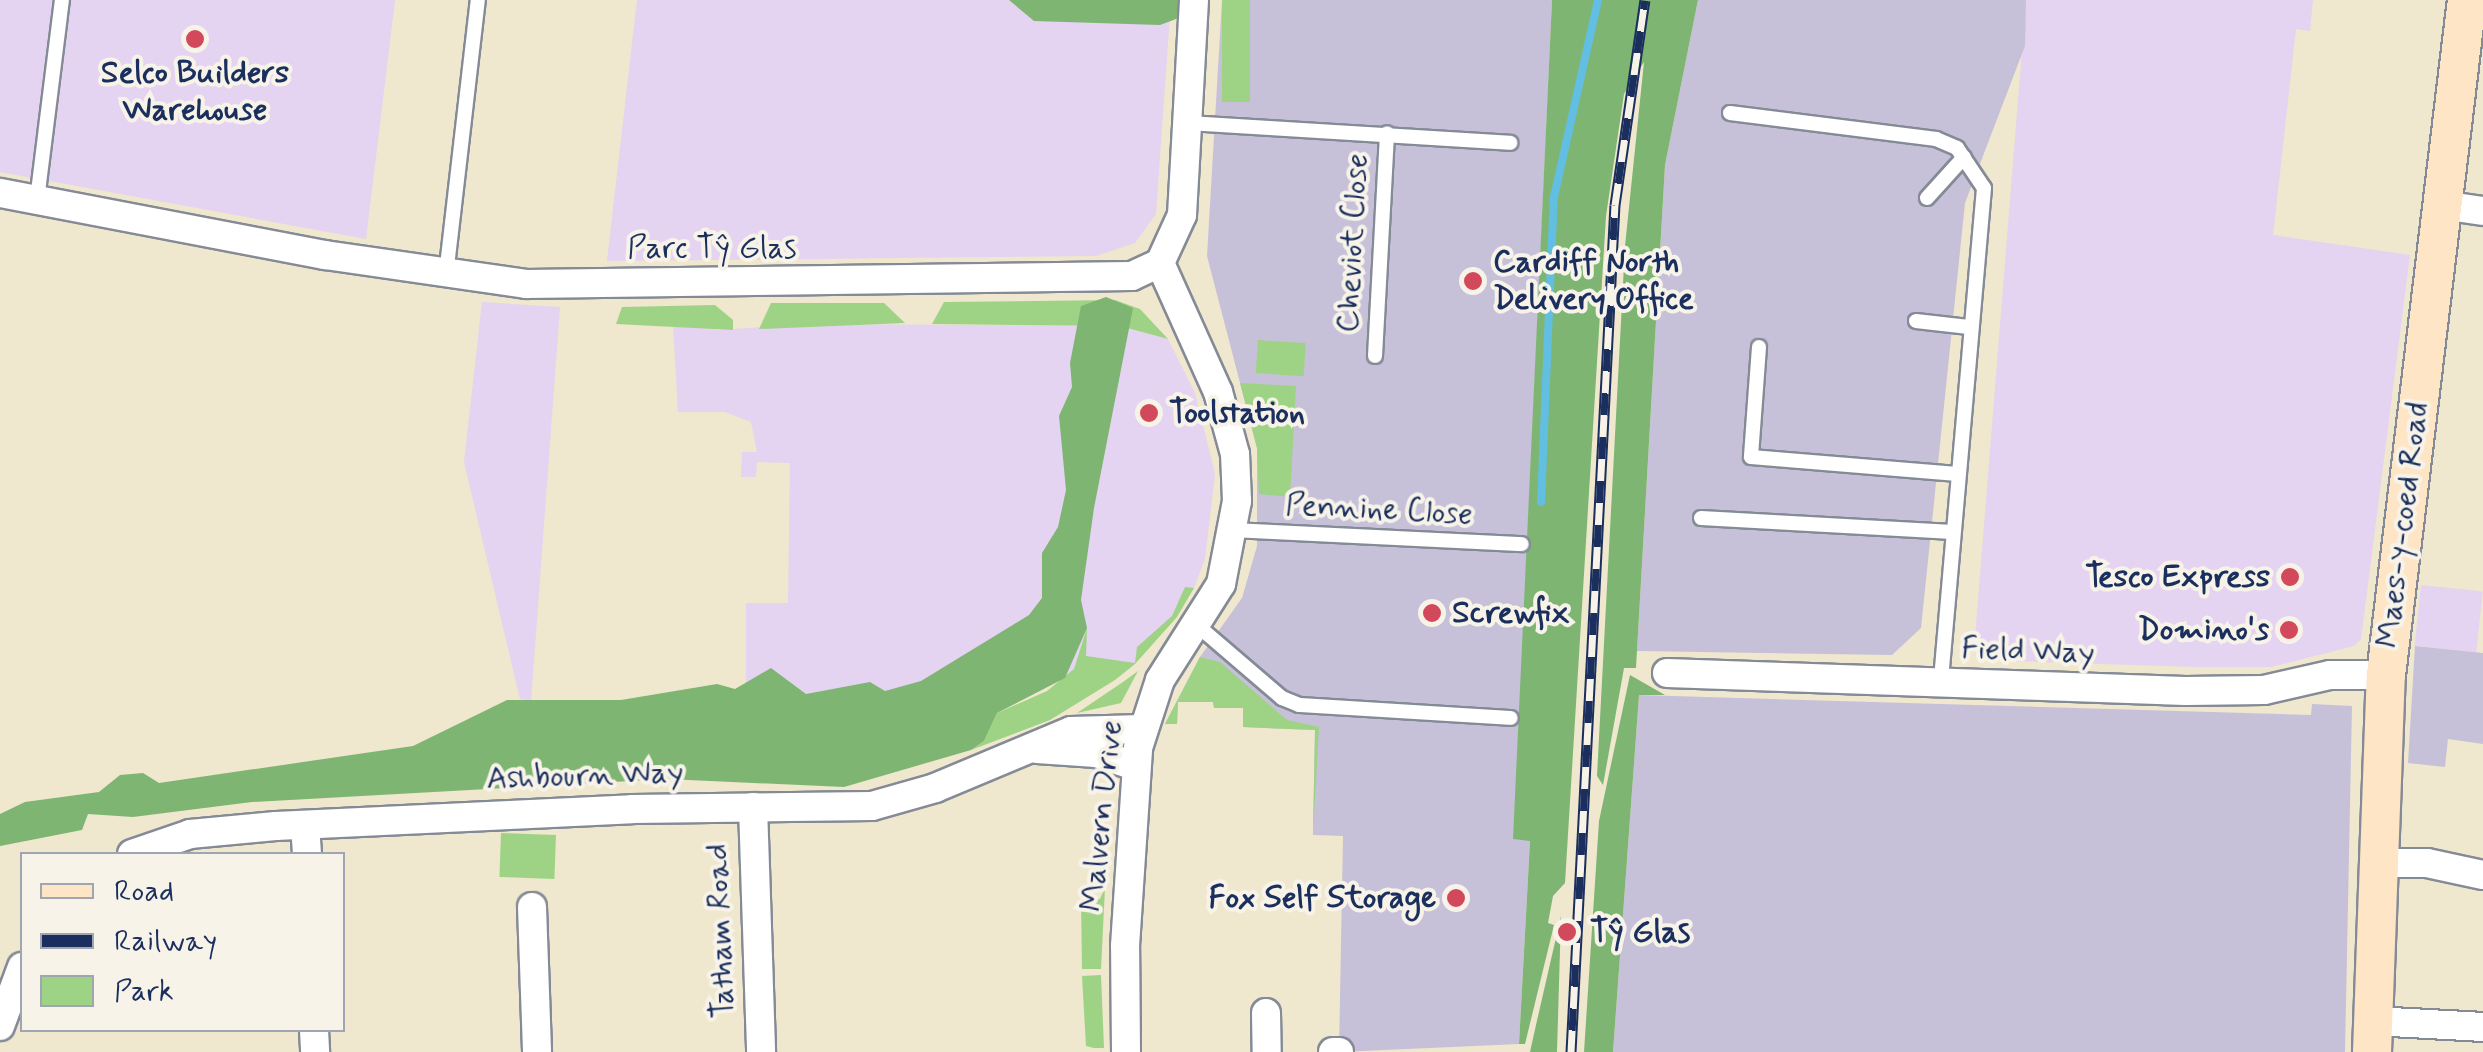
<!DOCTYPE html>
<html>
<head>
<meta charset="utf-8">
<style>
  body { margin:0 }
  #map { position:relative; width:2483px; height:1052px; overflow:hidden; background:#efe7ce; font-family:Mynerve,sans-serif }
  div>[style] { position:absolute }
  [style*='--x'] { left:calc(var(--x)*1px); top:calc(var(--y)*1px); width:calc(var(--w)*1px); rotate:calc(var(--a)*1deg) }
  .built>* { inset:0; background:#e4d3f1; transform-origin:0 0 }
  .industrial>* { inset:0; background:#c6c0d9 }
  .green>* { inset:0; background:#9ed385; transform-origin:0 0 }
  .forest>* { inset:0; background:#7eb572 }
  .stream>* { height:8px; margin:-4px; padding:0 4px; transform-origin:4px; border-radius:4px; background:#63bfe1 }
  .roads { filter:drop-shadow(2px 0 #858b96) drop-shadow(-2px 0 #858b96) drop-shadow(0 2px #858b96) drop-shadow(0 -2px #858b96) }
  .lane>* { height:14px; margin:-7px; padding:0 7px; transform-origin:7px; border-radius:7px; background:#fff }
  .street>* { height:28px; margin:-14px; padding:0 14px; transform-origin:14px; border-radius:14px; background:#fff }
  .secondary>* { height:38px; margin:-19px; padding:0 19px; transform-origin:19px; border-radius:19px; background:#fde5c5 }
  .rail>* { height:11px; margin-top:-5.5px; transform-origin:0; background:repeating-linear-gradient(90deg,#f7f3e8 0 22px,#1b2f5e 0 44px); box-sizing:border-box; border-block:2px solid #1b2f5e }
  .dots>* { width:28px; height:28px; translate:-50% -50%; box-sizing:border-box; border:5px solid #f7f3e8; border-radius:50% }
  span { translate:-50% -50%; white-space:nowrap; text-align:center; line-height:1.15; -webkit-text-stroke:8px #f7f3e8; paint-order:stroke }
  .poi-label { font-size:32px; color:#1b2f5e; font-weight:700 }
  .left { translate:0 -50%; text-align:left }
  .right { translate:-100% -50%; text-align:right }
  .street-label { font-size:32px; color:#1b2f5e }
  .legend { position:absolute; left:20px; top:852px; width:325px; height:180px; box-sizing:border-box; background:#f7f3e8; border:2px solid #9fa5b1; margin:0; padding:12px 18px; list-style:none; font-size:30px; color:#1b2f5e }
  .legend li { display:flex; align-items:center; gap:20px; height:50px }
  .legend b { width:50px; border:2px solid #9fa5b1 }
</style>
</head>
<body>
<div id="map">
  <div class="built">
    <div style="clip-path:polygon(0 0,395px 0,366px 239px,0 172px)"></div>
    <div style="clip-path:polygon(637px 0,1171px 0,1156px 214px,1135px 243px,1096px 256px,607px 261px)"></div>
    <div style="clip-path:polygon(2026px 0,2313px 0,2310px 31px,2296px 29px,2273px 235px,2410px 255px,2361px 639px,2354px 646px,2271px 667px,2196px 667px,2010px 661px,1984px 650px,1975px 638px)"></div>
    <div style="clip-path:polygon(482px 302px,560px 307px,531px 701px,520px 699px,464px 462px)"></div>
    <div style="clip-path:polygon(673px 324px,719px 330px,811px 324px,1120px 326px,1168px 339px,1195px 393px,1215px 474px,1205px 559px,1194px 588px,1135px 664px,903px 699px,746px 693px,746px 603px,788px 603px,790px 463px,757px 462px,756px 477px,741px 477px,742px 452px,757px 452px,751px 422px,725px 412px,678px 412px)"></div>
    <div style="left:2421px;top:585px;width:62px;height:61px;rotate:6deg"></div>
  </div>
  <div class="industrial">
    <div style="clip-path:polygon(1222px 0,1552px 0,1514px 839px,1530px 840px,1519px 1044px,1339px 1052px,1343px 836px,1313px 835px,1315px 730px,1243px 727px,1243px 708px,1214px 708px,1213px 702px,1178px 702px,1177px 724px,1165px 724px,1200px 657px,1242px 598px,1257px 546px,1257px 448px,1207px 256px)"></div>
    <div style="clip-path:polygon(1698px 0,2026px 0,2025px 46px,1965px 203px,1921px 628px,1892px 655px,1637px 651px,1665px 165px)"></div>
    <div style="clip-path:polygon(2415px 646px,2483px 653px,2483px 744px,2448px 739px,2445px 767px,2408px 763px)"></div>
    <div style="clip-path:polygon(1639px 695px,2311px 715px,2312px 704px,2352px 706px,2345px 1052px,1613px 1052px)"></div>
  </div>
  <div class="green">
    <div style="left:1222px;top:0;width:28px;height:102px"></div>
    <div style="clip-path:polygon(1115px 300px,1140px 309px,1168px 339px,1120px 326px,932px 324px,944px 302px)"></div>
    <div style="clip-path:polygon(771px 303px,884px 303px,905px 323px,759px 329px)"></div>
    <div style="clip-path:polygon(715px 305px,733px 320px,733px 330px,616px 324px,622px 307px)"></div>
    <div style="left:1258px;top:340px;width:48px;height:33px;rotate:4deg"></div>
    <div style="clip-path:polygon(1240px 383px,1296px 386px,1290px 497px,1259px 494px,1257px 448px)"></div>
    <div style="clip-path:polygon(1185px 587px,1194px 588px,1177px 617px,1135px 664px,1115px 680px,1050px 720px,971px 750px,984px 741px,997px 713px,1047px 691px,1074px 669px,1087px 628px,1086px 656px,1135px 663px,1137px 647px,1172px 616px)"></div>
    <div style="clip-path:polygon(1200px 657px,1220px 662px,1287px 720px,1319px 727px,1313px 835px,1315px 730px,1243px 727px,1243px 708px,1214px 708px,1213px 702px,1178px 702px,1177px 724px,1165px 724px)"></div>
    <div style="clip-path:polygon(1138px 671px,1121px 703px,1077px 713px,1123px 682px)"></div>
    <div style="left:501px;top:833px;width:55px;height:44px;rotate:2deg"></div>
    <div style="clip-path:polygon(1105px 888px,1101px 969px,1082px 969px,1081px 899px,1100px 899px)"></div>
    <div style="clip-path:polygon(1101px 975px,1104px 1048px,1094px 1048px,1086px 1046px,1082px 976px)"></div>
  </div>
  <div class="forest">
    <div style="clip-path:polygon(1009px 0,1189px 0,1184px 16px,1160px 25px,1034px 21px)"></div>
    <div style="clip-path:polygon(1552px 0,1698px 0,1665px 165px,1636px 668px,1624px 668px,1603px 785px,1597px 776px,1625px 246px,1644px 62px,1624px 94px,1606px 216px,1565px 883px,1553px 896px,1548px 923px,1554px 925px,1525px 1044px,1519px 1044px,1530px 841px,1513px 839px)"></div>
    <div style="clip-path:polygon(1106px 297px,1133px 308px,1094px 508px,1081px 600px,1087px 628px,1065px 678px,997px 713px,984px 741px,971px 750px,844px 787px,667px 779px,252px 802px,133px 817px,88px 814px,82px 830px,0 846px,0 814px,25px 802px,99px 792px,120px 775px,143px 773px,159px 783px,413px 746px,507px 700px,621px 700px,717px 684px,735px 689px,771px 668px,806px 694px,870px 682px,885px 691px,921px 681px,1029px 615px,1042px 598px,1042px 553px,1058px 527px,1066px 490px,1059px 416px,1072px 387px,1070px 363px,1081px 306px)"></div>
    <div style="clip-path:polygon(1630px 675px,1665px 695px,1639px 695px,1613px 1052px,1584px 1052px,1599px 821px)"></div>
    <div style="clip-path:polygon(1561px 916px,1557px 1052px,1530px 1052px,1536px 1025px)"></div>
  </div>
  <div class="stream">
    <div style="--x:1541;--y:502;--w:305;--a:-87.6"></div>
    <div style="--x:1554;--y:197;--w:202;--a:-77.4"></div>
  </div>
  <div class="roads">
    <div class="lane">
      <div style="--x:1730;--y:113;--w:208;--a:7.2"></div>
      <div style="--x:1936;--y:139;--w:23;--a:23"></div>
      <div style="--x:1957;--y:148;--w:48;--a:56"></div>
      <div style="--x:1984;--y:188;--w:497;--a:95"></div>
      <div style="--x:1187;--y:123;--w:324;--a:3.5"></div>
      <div style="--x:1927;--y:198;--w:55;--a:-47.9"></div>
      <div style="--x:37;--y:200;--w:202;--a:-82.9"></div>
      <div style="--x:446;--y:275;--w:277;--a:-83.4"></div>
      <div style="--x:1916;--y:321;--w:53;--a:6.5"></div>
      <div style="--x:1759;--y:347;--w:110;--a:94.2"></div>
      <div style="--x:1751;--y:457;--w:207;--a:4.7"></div>
      <div style="--x:1375;--y:356;--w:223;--a:-86.9"></div>
      <div style="--x:1701;--y:518;--w:252;--a:3.2"></div>
      <div style="--x:1234;--y:530;--w:288;--a:2.8"></div>
      <div style="--x:1198;--y:626;--w:111;--a:40.6"></div>
      <div style="--x:1282;--y:698;--w:18;--a:22"></div>
      <div style="--x:1299;--y:705;--w:212;--a:3.5"></div>
    </div>
    <div class="street">
      <div style="--x:0;--y:193;--w:331;--a:10.8"></div>
      <div style="--x:325;--y:255;--w:203;--a:8.2"></div>
      <div style="--x:526;--y:284;--w:606;--a:-0.76"></div>
      <div style="--x:1132;--y:276;--w:31;--a:-25"></div>
      <div style="--x:1160;--y:263;--w:53;--a:-65.4"></div>
      <div style="--x:1182;--y:215;--w:215;--a:-86.8"></div>
      <div style="--x:2442;--y:205;--w:41;--a:8.3"></div>
      <div style="--x:1667;--y:673;--w:519;--a:1.99"></div>
      <div style="--x:2186;--y:691;--w:78;--a:-0.7"></div>
      <div style="--x:2264;--y:690;--w:68;--a:-12.8"></div>
      <div style="--x:2330;--y:675;--w:56;--a:0"></div>
      <div style="--x:1037;--y:749;--w:59;--a:3.9"></div>
      <div style="--x:1096;--y:753;--w:41;--a:18.4"></div>
      <div style="--x:753;--y:807;--w:245;--a:88.1"></div>
      <div style="--x:305;--y:825;--w:29;--a:86"></div>
      <div style="--x:132;--y:854;--w:61;--a:-19"></div>
      <div style="--x:190;--y:834;--w:86;--a:-5.3"></div>
      <div style="--x:276;--y:826;--w:356;--a:-2.7"></div>
      <div style="--x:632;--y:809;--w:240;--a:-0.7"></div>
      <div style="--x:872;--y:806;--w:66;--a:-15.9"></div>
      <div style="--x:935;--y:788;--w:147;--a:-22.7"></div>
      <div style="--x:1071;--y:731;--w:71;--a:-1.6"></div>
      <div style="--x:2378;--y:863;--w:49;--a:0"></div>
      <div style="--x:2427;--y:863;--w:57;--a:12.1"></div>
      <div style="--x:532;--y:907;--w:145;--a:88"></div>
      <div style="--x:1266;--y:1013;--w:39;--a:89"></div>
      <div style="--x:2373;--y:1021;--w:110;--a:3.1"></div>
      <div style="--x:0;--y:1026;--w:63;--a:-69.6"></div>
      <div style="--x:314;--y:1030;--w:22;--a:87"></div>
      <div style="--x:1126;--y:1052;--w:106;--a:-90.5"></div>
      <div style="--x:1125;--y:946;--w:198;--a:-86.2"></div>
      <div style="--x:1138;--y:748;--w:71;--a:-72.1"></div>
      <div style="--x:1160;--y:680;--w:114;--a:-57.6"></div>
      <div style="--x:1221;--y:584;--w:85;--a:-79.1"></div>
      <div style="--x:1237;--y:501;--w:47;--a:-92.4"></div>
      <div style="--x:1235;--y:454;--w:64;--a:-105.3"></div>
      <div style="--x:1218;--y:392;--w:141;--a:-114.2"></div>
      <div style="--x:1333;--y:1052;--w:6;--a:0"></div>
    </div>
    <div class="secondary">
      <div style="--x:2372;--y:1052;--w:377;--a:-87.9"></div>
      <div style="--x:2386;--y:675;--w:680;--a:-83.16"></div>
    </div>
  </div>
  <div class="rail">
    <div style="--x:1571;--y:1052;--w:848;--a:-87.03"></div>
    <div style="--x:1615;--y:205;--w:207;--a:-81.7"></div>
  </div>
  <div class="dots">
    <div style="left:195px;top:39px;background:#d1495b"></div>
    <div style="left:1473px;top:281px;background:#d1495b"></div>
    <div style="left:1149px;top:413px;background:#d1495b"></div>
    <div style="left:2290px;top:577px;background:#d1495b"></div>
    <div style="left:1432px;top:613px;background:#d1495b"></div>
    <div style="left:2289px;top:630px;background:#d1495b"></div>
    <div style="left:1456px;top:898px;background:#d1495b"></div>
    <div style="left:1567px;top:932px;background:#d1495b"></div>
  </div>
  <div class="poi-label">
    <span style="left:195px;top:92px">Selco Builders<br>Warehouse</span>
    <span class="left" style="left:1493px;top:281px">Cardiff North<br>Delivery Office</span>
    <span class="left" style="left:1169px;top:413px">Toolstation</span>
    <span class="right" style="left:2270px;top:577px">Tesco Express</span>
    <span class="left" style="left:1452px;top:613px">Screwfix</span>
    <span class="right" style="left:2269px;top:630px">Domino's</span>
    <span class="right" style="left:1436px;top:898px">Fox Self Storage</span>
    <span class="left" style="left:1590px;top:932px">Tŷ Glas</span>
  </div>
  <div class="street-label">
    <span style="left:1353px;top:243px;rotate:-87deg">Cheviot Close</span>
    <span style="left:712px;top:248px">Parc Tŷ Glas</span>
    <span style="left:1379px;top:510px;rotate:3deg">Pennine Close</span>
    <span style="left:2403px;top:525px;rotate:-83deg">Maes-y-coed Road</span>
    <span style="left:2028px;top:651px;rotate:2deg">Field Way</span>
    <span style="left:585px;top:776px;rotate:-2deg">Ashbourn Way</span>
    <span style="left:1102px;top:816px;rotate:-84deg">Malvern Drive</span>
    <span style="left:721px;top:931px;rotate:-92deg">Tatham Road</span>
  </div>
  <ul class="legend">
  <li><b style="height:12px;background:#fde5c5"></b>Road</li>
  <li><b style="height:12px;background:#1b2f5e"></b>Railway</li>
  <li><b style="height:28px;background:#9ed385"></b>Park</li>
  </ul>
</div>
</body>
</html>
